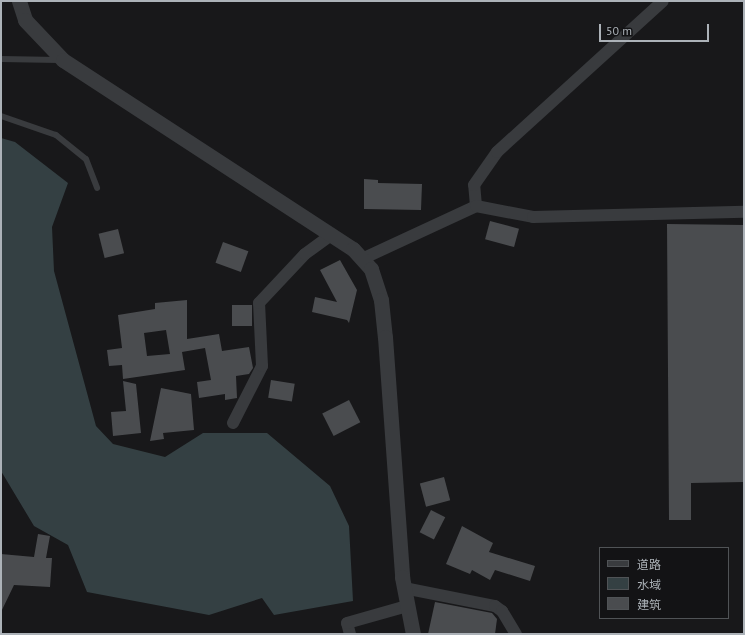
<!DOCTYPE html>
<html>
<head>
<meta charset="utf-8">
<style>
  body { margin:0 }
  #map { position:relative; width:745px; height:635px; overflow:hidden; background:#18181a; font-family:"PT Sans","Noto Sans SC",sans-serif }
  div>[style] { position:absolute }
  [style*='--x'] { left:calc(var(--x)*1px); top:calc(var(--y)*1px); width:calc(var(--w)*1px); rotate:calc(var(--a)*1deg) }
  .water>* { inset:0; background:#344043 }
  .building>* { inset:0; background:#4a4c4f; transform-origin:0 0 }
  .service>* { height:6px; margin:-3px; padding:0 3px; transform-origin:3px; border-radius:3px; background:#393b3e }
  .minor>* { height:12px; margin:-6px; padding:0 6px; transform-origin:6px; border-radius:6px; background:#393b3e }
  .tertiary>* { height:15px; margin:-7.5px; padding:0 7.5px; transform-origin:7.5px; border-radius:7.5px; background:#393b3e }
  span { translate:-50% -50%; white-space:nowrap; text-align:center; line-height:1.15; -webkit-text-stroke:3px #131315; paint-order:stroke }
  .frame { position:absolute; inset:0; border:2px solid #acb2b8; pointer-events:none }
  .legend { position:absolute; left:599px; top:547px; width:130px; height:72px; box-sizing:border-box; background:#131315; border:1px solid #505356; margin:0; padding:5px 7px; list-style:none; font-size:12px; color:#acb2b8 }
  .legend li { display:flex; align-items:center; gap:8px; height:20px }
  .legend b { width:20px; border:1px solid #505356 }
  .scale { position:absolute; left:599px; top:24px; width:110px; height:18px; box-sizing:border-box; border:2px solid #acb2b8; border-top:0; padding-left:5px; font-size:12px; line-height:14px; white-space:nowrap; color:#acb2b8; -webkit-text-stroke:3px #131315; paint-order:stroke }
</style>
</head>
<body>
<div id="map">
  <div class="water">
    <div style="clip-path:polygon(1px 138px,15px 142px,68px 183px,52px 227px,54px 271px,96px 426px,113px 444px,165px 457px,203px 433px,267px 433px,330px 486px,349px 526px,353px 601px,274px 615px,262px 598px,209px 615px,87px 592px,68px 545px,34px 526px,1px 471px)"></div>
  </div>
  <div class="building">
    <div style="clip-path:polygon(364px 179px,378px 180px,378px 183px,422px 184px,421px 210px,364px 209px)"></div>
    <div style="left:490px;top:221px;width:30px;height:19px;rotate:15deg"></div>
    <div style="clip-path:polygon(667px 224px,744px 225px,744px 482px,691px 483px,691px 520px,669px 520px)"></div>
    <div style="left:118px;top:229px;width:25px;height:20px;rotate:76deg"></div>
    <div style="left:223px;top:242px;width:27px;height:22px;rotate:20deg"></div>
    <div style="clip-path:polygon(340px 260px,357px 290px,349px 323px,347px 320px,312px 312px,315px 297px,337px 302px,320px 270px)"></div>
    <div style="clip-path:polygon(evenodd,187px 300px,187px 339px,219px 334px,222px 351px,249px 347px,253px 368px,249px 374px,236px 376px,237px 398px,225px 400px,225px 394px,199px 398px,197px 382px,211px 380px,205px 348px,182px 352px,185px 370px,123px 379px,122px 365px,109px 366px,107px 350px,122px 348px,118px 315px,155px 309px,155px 303px,187px 300px,166px 330px,170px 354px,147px 356px,144px 333px,166px 330px)"></div>
    <div style="left:232px;top:305px;width:20px;height:21px"></div>
    <div style="left:271px;top:380px;width:24px;height:18px;rotate:9deg"></div>
    <div style="clip-path:polygon(123px 381px,136px 384px,141px 433px,113px 436px,111px 412px,126px 411px)"></div>
    <div style="clip-path:polygon(161px 388px,191px 394px,194px 430px,163px 433px,164px 439px,150px 441px)"></div>
    <div style="left:349px;top:400px;width:25px;height:30px;rotate:63deg"></div>
    <div style="left:444px;top:477px;width:24px;height:25px;rotate:75deg"></div>
    <div style="left:431px;top:510px;width:16px;height:25px;rotate:27deg"></div>
    <div style="clip-path:polygon(462px 526px,493px 543px,489px 552px,535px 566px,530px 581px,495px 570px,490px 580px,472px 570px,470px 574px,446px 564px)"></div>
    <div style="clip-path:polygon(38px 534px,50px 536px,46px 558px,52px 558px,50px 587px,14px 585px,1px 612px,1px 554px,34px 557px)"></div>
    <div style="clip-path:polygon(435px 602px,492px 613px,497px 619px,495px 634px,428px 634px)"></div>
  </div>
  <div class="service">
    <div style="--x:1;--y:59;--w:58;--a:1"></div>
    <div style="--x:1;--y:116;--w:58;--a:19.1"></div>
    <div style="--x:56;--y:135;--w:38;--a:39"></div>
    <div style="--x:86;--y:159;--w:31;--a:69"></div>
  </div>
  <div class="minor">
    <div style="--x:476;--y:206;--w:21;--a:-95"></div>
    <div style="--x:474;--y:185;--w:40;--a:-55.1"></div>
    <div style="--x:497;--y:152;--w:224;--a:-42.3"></div>
    <div style="--x:362;--y:259;--w:126;--a:-24.9"></div>
    <div style="--x:476;--y:206;--w:58;--a:10.9"></div>
    <div style="--x:533;--y:217;--w:211;--a:-1.4"></div>
    <div style="--x:233;--y:423;--w:64;--a:-63"></div>
    <div style="--x:262;--y:366;--w:63;--a:-92.7"></div>
    <div style="--x:259;--y:303;--w:67;--a:-46.8"></div>
    <div style="--x:305;--y:254;--w:32;--a:-36"></div>
    <div style="--x:404;--y:588;--w:93;--a:11.2"></div>
    <div style="--x:495;--y:606;--w:9;--a:36"></div>
    <div style="--x:502;--y:611;--w:27;--a:59"></div>
    <div style="--x:350;--y:634;--w:11;--a:-105"></div>
    <div style="--x:347;--y:623;--w:62;--a:-15.8"></div>
  </div>
  <div class="tertiary">
    <div style="--x:19;--y:1;--w:20;--a:72"></div>
    <div style="--x:25;--y:20;--w:55;--a:46.5"></div>
    <div style="--x:63;--y:60;--w:346;--a:33.1"></div>
    <div style="--x:353;--y:249;--w:27;--a:48"></div>
    <div style="--x:371;--y:269;--w:33;--a:72"></div>
    <div style="--x:381;--y:300;--w:37;--a:84"></div>
    <div style="--x:385;--y:337;--w:241;--a:85.9"></div>
    <div style="--x:402;--y:577;--w:58;--a:79.1"></div>
  </div>
  <div class="frame"></div>
  <ul class="legend">
  <li><b style="height:5px;background:#393b3e"></b>道路</li>
  <li><b style="height:11px;background:#344043"></b>水域</li>
  <li><b style="height:11px;background:#4a4c4f"></b>建筑</li>
  </ul>
  <div class="scale">50 m</div>
</div>
</body>
</html>
